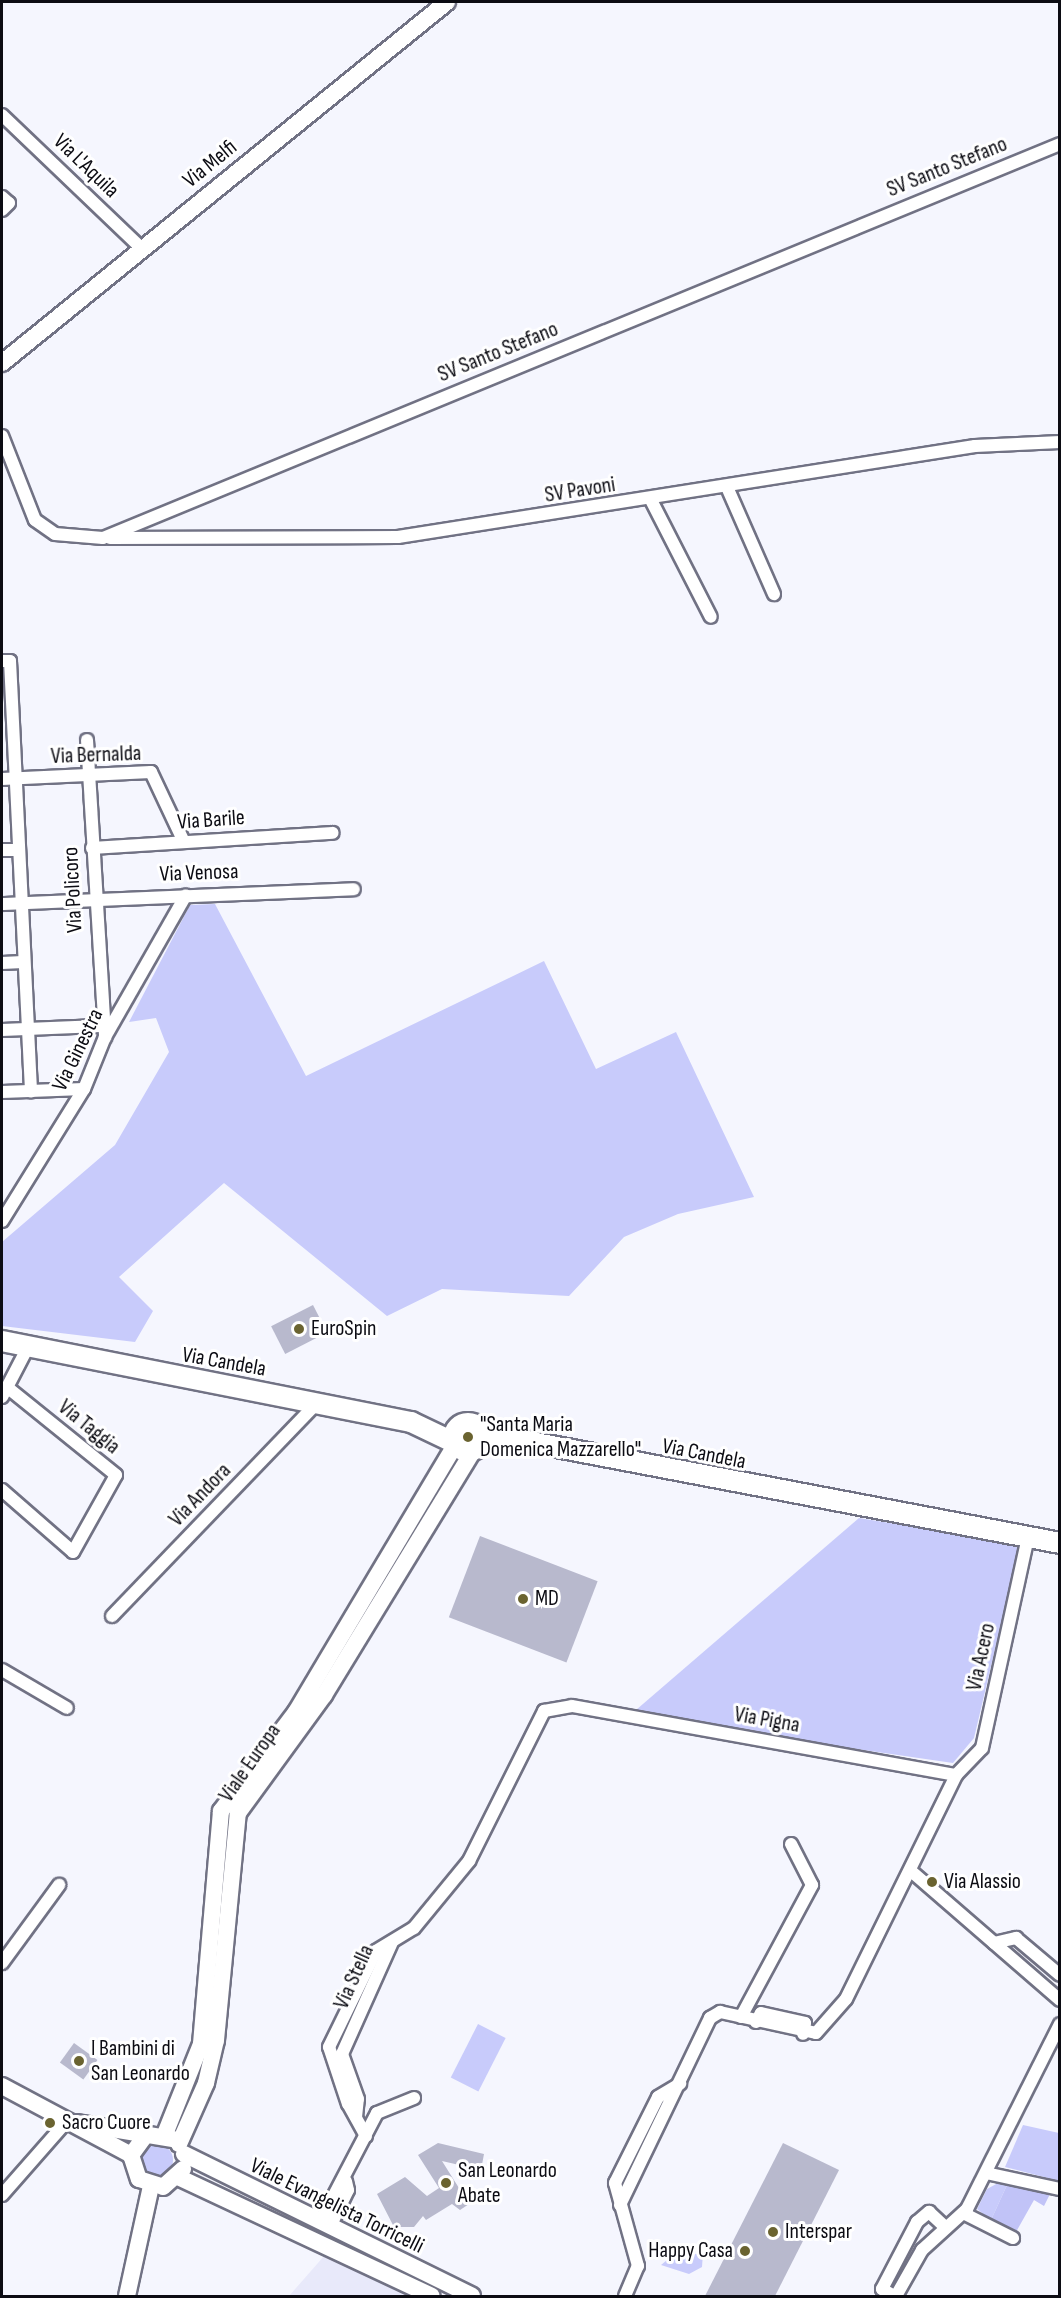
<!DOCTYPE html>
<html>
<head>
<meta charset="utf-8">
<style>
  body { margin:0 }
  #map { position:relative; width:1061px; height:2298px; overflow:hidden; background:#f5f6fe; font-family:"Sofia Sans Condensed",sans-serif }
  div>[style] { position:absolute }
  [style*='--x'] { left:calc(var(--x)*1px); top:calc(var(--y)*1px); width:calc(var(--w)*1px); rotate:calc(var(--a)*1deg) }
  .built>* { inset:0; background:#e8e9fa }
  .green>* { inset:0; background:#c8cbfb; transform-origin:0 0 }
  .round { border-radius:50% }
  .forest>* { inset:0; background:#c1c3f7 }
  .building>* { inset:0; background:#b8b9cd; transform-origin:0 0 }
  .roads { filter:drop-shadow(2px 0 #717284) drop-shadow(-2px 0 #717284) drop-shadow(0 2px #717284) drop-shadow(0 -2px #717284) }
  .street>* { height:12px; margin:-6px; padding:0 6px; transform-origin:6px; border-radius:6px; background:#fff }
  .secondary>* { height:16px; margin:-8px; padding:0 8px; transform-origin:8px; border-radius:8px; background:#fff }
  .primary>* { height:20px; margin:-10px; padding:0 10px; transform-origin:10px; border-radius:10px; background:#fff }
  .primary>.ring { margin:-10px; padding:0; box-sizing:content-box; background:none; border:20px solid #fff; border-radius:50% }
  .dots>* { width:16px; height:16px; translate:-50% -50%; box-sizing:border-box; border:3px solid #fff; border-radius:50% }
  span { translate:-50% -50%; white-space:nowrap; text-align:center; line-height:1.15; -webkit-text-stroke:6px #fff; paint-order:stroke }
  .street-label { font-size:22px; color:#0c0c13 }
  .poi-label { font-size:22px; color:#0c0c13 }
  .left { translate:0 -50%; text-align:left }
  .right { translate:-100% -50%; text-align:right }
  .frame { position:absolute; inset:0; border:3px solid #0c0c13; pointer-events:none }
</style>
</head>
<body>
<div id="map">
  <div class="built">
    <div style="clip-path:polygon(325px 2255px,330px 2258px,411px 2296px,289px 2296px)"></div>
  </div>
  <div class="green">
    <div style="clip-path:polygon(215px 904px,306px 1076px,544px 961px,596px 1069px,676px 1032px,754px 1197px,678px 1214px,624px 1237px,569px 1296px,442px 1289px,387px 1316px,224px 1183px,119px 1277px,153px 1311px,135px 1342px,2px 1326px,2px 1242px,115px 1145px,169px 1052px,156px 1018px,129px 1022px,190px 905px)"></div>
    <div style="clip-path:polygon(859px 1518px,1020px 1544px,974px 1738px,953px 1763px,629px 1716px)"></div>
    <div style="left:478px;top:2024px;width:31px;height:60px;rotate:27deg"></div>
    <div style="clip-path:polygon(1023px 2125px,1059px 2133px,1059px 2181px,1005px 2167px)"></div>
    <div class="round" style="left:141px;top:2144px;width:32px;height:32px"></div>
    <div style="clip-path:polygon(998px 2183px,1007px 2185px,991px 2220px,977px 2209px,987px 2189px)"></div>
    <div style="clip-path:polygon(679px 2250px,679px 2256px,703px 2253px,702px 2267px,689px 2274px,661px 2265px)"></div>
  </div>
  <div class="forest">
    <div style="clip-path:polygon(1007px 2185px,1050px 2194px,1044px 2206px,1034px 2200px,1016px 2232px,991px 2220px)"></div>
  </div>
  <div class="building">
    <div style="left:313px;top:1305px;width:31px;height:47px;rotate:63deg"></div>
    <div style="left:480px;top:1536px;width:126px;height:87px;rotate:21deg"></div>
    <div style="left:74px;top:2043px;width:29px;height:24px;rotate:36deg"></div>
    <div style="clip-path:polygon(438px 2143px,484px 2154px,481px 2170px,442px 2161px,469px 2204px,460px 2210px,452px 2204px,426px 2220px,423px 2216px,414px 2227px,394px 2227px,377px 2194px,405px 2177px,427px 2196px,439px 2188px,418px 2155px)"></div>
    <div style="clip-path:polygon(783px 2143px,839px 2170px,775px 2296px,705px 2296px)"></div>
  </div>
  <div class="roads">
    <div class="street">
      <div style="--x:2;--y:115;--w:192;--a:43.7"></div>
      <div style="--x:2;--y:197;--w:9;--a:41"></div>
      <div style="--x:9;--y:203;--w:10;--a:135"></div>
      <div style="--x:2;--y:436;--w:90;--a:68.6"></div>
      <div style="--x:35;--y:520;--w:24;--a:35"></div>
      <div style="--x:55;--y:534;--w:48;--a:4.8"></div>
      <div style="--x:103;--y:538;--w:1035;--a:-22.38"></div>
      <div style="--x:727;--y:487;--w:117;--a:66.3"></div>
      <div style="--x:651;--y:500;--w:131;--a:62.9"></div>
      <div style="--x:110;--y:538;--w:288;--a:-0.2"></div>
      <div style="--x:398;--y:537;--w:584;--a:-8.96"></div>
      <div style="--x:975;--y:446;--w:85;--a:-2.7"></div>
      <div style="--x:2;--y:661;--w:8;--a:0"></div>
      <div style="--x:10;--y:661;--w:431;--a:87.2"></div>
      <div style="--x:87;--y:740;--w:298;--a:86.5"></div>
      <div style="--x:2;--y:779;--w:149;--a:-2.7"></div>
      <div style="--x:151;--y:772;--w:77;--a:64.8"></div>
      <div style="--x:92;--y:848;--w:241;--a:-3.6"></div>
      <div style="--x:2;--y:850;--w:16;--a:0"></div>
      <div style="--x:2;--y:904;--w:352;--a:-2.4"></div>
      <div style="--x:2;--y:963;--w:21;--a:-3"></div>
      <div style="--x:2;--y:1030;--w:98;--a:-2.3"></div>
      <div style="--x:2;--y:1092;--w:82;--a:-2.1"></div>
      <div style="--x:2;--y:1221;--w:155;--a:-58.2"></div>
      <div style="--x:84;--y:1089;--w:56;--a:-68"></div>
      <div style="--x:105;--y:1037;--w:163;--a:-60.3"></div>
      <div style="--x:2;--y:1397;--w:54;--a:-62.5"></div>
      <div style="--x:2;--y:1490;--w:94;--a:41.1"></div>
      <div style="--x:73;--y:1552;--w:88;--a:-60.8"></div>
      <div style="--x:116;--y:1475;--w:140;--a:-141.1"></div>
      <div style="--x:112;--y:1616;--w:296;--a:-46.1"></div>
      <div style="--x:2;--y:1670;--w:75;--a:30.3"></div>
      <div style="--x:911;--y:1871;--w:197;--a:40.9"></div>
      <div style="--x:994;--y:1943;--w:23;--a:-13"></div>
      <div style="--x:1016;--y:1938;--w:57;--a:40.1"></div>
      <div style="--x:2;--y:1963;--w:97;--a:-53.8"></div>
      <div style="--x:741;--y:2017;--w:150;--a:-61.7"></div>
      <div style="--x:812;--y:1885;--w:46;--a:-117.1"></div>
      <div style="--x:756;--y:2022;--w:10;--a:-61"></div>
      <div style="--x:761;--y:2013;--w:45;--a:12.8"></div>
      <div style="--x:805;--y:2023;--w:11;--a:100"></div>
      <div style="--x:356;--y:2117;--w:18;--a:-84"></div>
      <div style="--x:358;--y:2099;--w:48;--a:-109.6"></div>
      <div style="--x:342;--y:2054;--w:123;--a:-65.9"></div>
      <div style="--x:366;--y:2136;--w:37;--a:-119"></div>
      <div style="--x:348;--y:2104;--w:60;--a:-108.4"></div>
      <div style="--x:329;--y:2047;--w:107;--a:-63.9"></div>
      <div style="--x:376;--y:1951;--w:44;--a:-31.2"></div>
      <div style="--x:414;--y:1928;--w:87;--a:-50.6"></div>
      <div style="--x:469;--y:1861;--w:168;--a:-63.4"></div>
      <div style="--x:544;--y:1711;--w:28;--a:-10"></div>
      <div style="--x:572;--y:1706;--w:390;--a:10.2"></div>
      <div style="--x:986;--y:2173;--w:76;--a:12.2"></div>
      <div style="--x:2;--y:2195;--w:100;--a:-48.7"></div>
      <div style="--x:620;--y:2205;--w:208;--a:-64.3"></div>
      <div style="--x:710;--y:2018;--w:12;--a:-31"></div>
      <div style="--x:720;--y:2012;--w:98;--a:12.3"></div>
      <div style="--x:816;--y:2033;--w:45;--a:-48.6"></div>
      <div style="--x:846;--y:1999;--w:250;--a:-63.8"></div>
      <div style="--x:956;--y:1775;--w:37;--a:-46"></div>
      <div style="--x:982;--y:1748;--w:216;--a:-77.7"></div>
      <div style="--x:963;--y:2213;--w:56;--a:26.6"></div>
      <div style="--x:320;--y:2222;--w:123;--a:-62.4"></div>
      <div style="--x:377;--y:2113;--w:40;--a:-22"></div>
      <div style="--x:330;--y:2227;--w:41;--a:-64.1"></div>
      <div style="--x:348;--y:2190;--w:9;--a:-103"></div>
      <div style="--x:625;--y:2296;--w:33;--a:-67"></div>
      <div style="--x:638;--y:2266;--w:86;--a:-105.5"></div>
      <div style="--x:615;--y:2183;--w:96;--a:-63.4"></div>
      <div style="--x:658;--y:2097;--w:26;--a:-31"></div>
      <div style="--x:894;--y:2296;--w:14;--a:-150"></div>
      <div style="--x:882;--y:2289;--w:76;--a:-62.4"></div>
      <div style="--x:917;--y:2222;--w:16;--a:-40"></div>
      <div style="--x:929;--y:2212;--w:22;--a:43"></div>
      <div style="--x:896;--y:2296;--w:53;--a:-60.5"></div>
      <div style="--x:922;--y:2250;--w:61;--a:-42.3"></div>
      <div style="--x:967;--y:2209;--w:207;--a:-63.3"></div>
    </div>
    <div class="secondary">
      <div style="--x:2;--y:363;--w:573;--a:-39.05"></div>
      <div style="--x:2;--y:2086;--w:146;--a:28.1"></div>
      <div style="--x:76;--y:2123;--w:98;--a:9.4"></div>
      <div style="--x:165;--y:2134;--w:97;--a:-68.2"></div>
      <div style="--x:201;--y:2044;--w:234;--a:-85.1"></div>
      <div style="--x:221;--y:1811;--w:124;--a:-52.9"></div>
      <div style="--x:296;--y:1712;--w:312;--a:-59.2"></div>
      <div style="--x:145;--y:2136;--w:24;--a:126"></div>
      <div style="--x:131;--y:2155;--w:25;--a:72"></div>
      <div style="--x:139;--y:2179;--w:25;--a:18"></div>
      <div style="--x:163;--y:2187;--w:27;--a:-42"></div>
      <div style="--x:179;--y:2144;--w:67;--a:-66.1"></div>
      <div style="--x:206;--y:2083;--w:44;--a:-76.9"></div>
      <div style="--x:216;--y:2040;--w:228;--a:-84.5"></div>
      <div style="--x:238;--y:1813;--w:146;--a:-53.9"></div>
      <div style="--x:324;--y:1695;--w:288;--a:-58.6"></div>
      <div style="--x:184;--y:2154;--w:321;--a:26.2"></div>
      <div style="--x:178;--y:2177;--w:280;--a:25.1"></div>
      <div style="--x:127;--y:2296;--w:113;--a:-77.7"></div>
    </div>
    <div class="primary">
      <div style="--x:2;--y:1341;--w:417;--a:11.2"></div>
      <div style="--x:411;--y:1422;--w:47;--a:25.5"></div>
      <div class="ring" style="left:454px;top:1423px;width:8px;height:8px"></div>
      <div style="--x:483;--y:1433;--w:587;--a:10.79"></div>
    </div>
  </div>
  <div class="dots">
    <div style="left:299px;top:1329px;background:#6a6330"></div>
    <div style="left:468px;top:1437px;background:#6a6330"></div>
    <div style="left:523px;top:1599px;background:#6a6330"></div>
    <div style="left:932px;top:1882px;background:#6a6330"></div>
    <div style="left:79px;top:2061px;background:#6a6330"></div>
    <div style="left:50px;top:2123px;background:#6a6330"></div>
    <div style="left:446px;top:2183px;background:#6a6330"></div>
    <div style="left:773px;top:2232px;background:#6a6330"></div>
    <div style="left:745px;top:2251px;background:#6a6330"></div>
  </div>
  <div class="street-label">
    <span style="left:210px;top:164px;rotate:-39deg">Via Melfi</span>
    <span style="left:86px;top:166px;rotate:44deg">Via L'Aquila</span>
    <span style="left:947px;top:167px;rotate:-22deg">SV Santo Stefano</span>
    <span style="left:498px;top:352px;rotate:-22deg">SV Santo Stefano</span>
    <span style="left:580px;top:490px;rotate:-9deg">SV Pavoni</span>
    <span style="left:96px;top:755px;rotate:-2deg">Via Bernalda</span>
    <span style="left:211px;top:820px;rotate:-4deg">Via Barile</span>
    <span style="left:199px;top:873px;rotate:-2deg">Via Venosa</span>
    <span style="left:73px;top:890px;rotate:-93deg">Via Policoro</span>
    <span style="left:78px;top:1050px;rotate:-64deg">Via Ginestra</span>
    <span style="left:224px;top:1362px;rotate:10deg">Via Candela</span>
    <span style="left:89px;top:1427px;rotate:39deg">Via Taggia</span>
    <span style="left:704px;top:1454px;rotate:11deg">Via Candela</span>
    <span style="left:200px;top:1495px;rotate:-46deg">Via Andora</span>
    <span style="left:981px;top:1657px;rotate:-78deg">Via Acero</span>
    <span style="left:767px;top:1720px;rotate:10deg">Via Pigna</span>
    <span style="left:250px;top:1763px;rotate:-55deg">Viale Europa</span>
    <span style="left:354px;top:1977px;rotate:-66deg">Via Stella</span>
    <span style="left:337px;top:2206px;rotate:26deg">Viale Evangelista Torricelli</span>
  </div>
  <div class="poi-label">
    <span class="left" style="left:311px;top:1329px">EuroSpin</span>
    <span class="left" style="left:480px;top:1437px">"Santa Maria<br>Domenica Mazzarello"</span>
    <span class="left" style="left:535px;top:1599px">MD</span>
    <span class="left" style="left:944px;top:1882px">Via Alassio</span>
    <span class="left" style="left:91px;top:2061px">I Bambini di<br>San Leonardo</span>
    <span class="left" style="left:62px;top:2123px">Sacro Cuore</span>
    <span class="left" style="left:458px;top:2183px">San Leonardo<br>Abate</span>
    <span class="left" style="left:785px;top:2232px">Interspar</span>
    <span class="right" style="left:733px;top:2251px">Happy Casa</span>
  </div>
  <div class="frame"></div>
</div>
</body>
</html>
